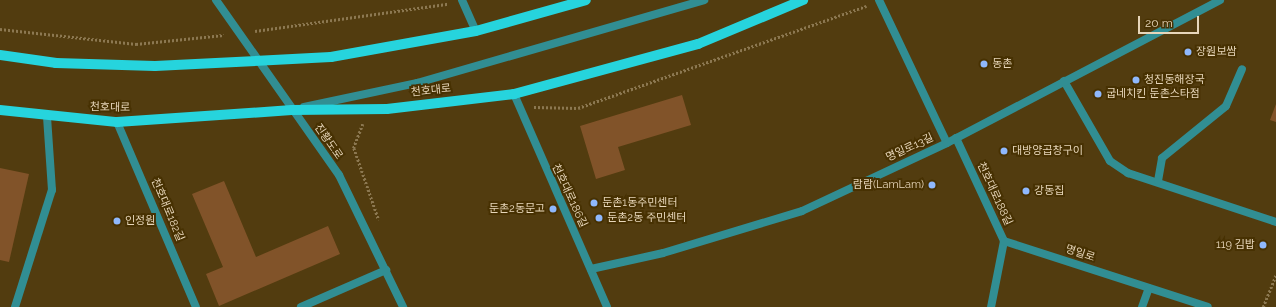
<!DOCTYPE html>
<html>
<head>
<meta charset="utf-8">
<style>
  body { margin:0 }
  #map { position:relative; width:1276px; height:307px; overflow:hidden; background:#523c0f; font-family:Raleway,"Noto Sans KR",sans-serif }
  div>[style] { position:absolute }
  [style*='--x'] { left:calc(var(--x)*1px); top:calc(var(--y)*1px); width:calc(var(--w)*1px); rotate:calc(var(--a)*1deg) }
  .building>* { inset:0; background:#815329 }
  .path>* { height:2.5px; margin-top:-1.25px; transform-origin:0; background:repeating-linear-gradient(90deg,#8c7851 0 2px,transparent 0 4px) }
  .service>* { height:8px; margin:-4px; padding:0 4px; transform-origin:4px; border-radius:4px; background:#318e93 }
  .minor>* { height:8px; margin:-4px; padding:0 4px; transform-origin:4px; border-radius:4px; background:#318e93 }
  .tertiary>* { height:8px; margin:-4px; padding:0 4px; transform-origin:4px; border-radius:4px; background:#318e93 }
  .primary>* { height:10px; margin:-5px; padding:0 5px; transform-origin:5px; border-radius:5px; background:#26d4dd }
  .dots>* { width:11px; height:11px; translate:-50% -50%; box-sizing:border-box; border:2px solid #473102; border-radius:50% }
  span { translate:-50% -50%; white-space:nowrap; text-align:center; line-height:1.15; -webkit-text-stroke:4px #473102; paint-order:stroke }
  .poi-label { font-size:11px; color:#e7d6ba }
  .left { translate:0 -50%; text-align:left }
  .right { translate:-100% -50%; text-align:right }
  .street-label { font-size:11px; color:#e7d6ba }
  .scale { position:absolute; left:1138px; top:16px; width:61px; height:18px; box-sizing:border-box; border:2px solid #e7d6ba; border-top:0; padding-left:5px; font-size:12px; line-height:14px; white-space:nowrap; color:#e7d6ba; -webkit-text-stroke:3px #473102; paint-order:stroke }
</style>
</head>
<body>
<div id="map">
  <div class="building">
    <div style="clip-path:polygon(682px 95px,691px 125px,618px 147px,625px 170px,596px 179px,580px 126px)"></div>
    <div style="clip-path:polygon(1276px 104px,1276px 122px,1270px 120px)"></div>
    <div style="clip-path:polygon(0 168px,29px 174px,9px 262px,0 260px)"></div>
    <div style="clip-path:polygon(224px 181px,256px 257px,328px 226px,340px 254px,219px 306px,206px 274px,223px 267px,192px 194px)"></div>
  </div>
  <div class="path">
    <div style="--x:0;--y:29;--w:137;--a:6.3"></div>
    <div style="--x:136;--y:44;--w:88;--a:-5.8"></div>
    <div style="--x:255;--y:31;--w:195;--a:-8"></div>
    <div style="--x:534;--y:107;--w:44;--a:1.3"></div>
    <div style="--x:578;--y:108;--w:306;--a:-19.5"></div>
    <div style="--x:363;--y:124;--w:26;--a:111"></div>
    <div style="--x:354;--y:148;--w:76;--a:70.9"></div>
    <div style="--x:1263;--y:307;--w:35;--a:-68"></div>
  </div>
  <div class="service">
    <div style="--x:304;--y:107;--w:116;--a:-12"></div>
    <div style="--x:417;--y:83;--w:299;--a:-16.1"></div>
  </div>
  <div class="minor">
    <div style="--x:462;--y:0;--w:34;--a:66"></div>
    <div style="--x:879;--y:0;--w:158;--a:64.6"></div>
    <div style="--x:1064;--y:81;--w:92;--a:60.1"></div>
    <div style="--x:1110;--y:161;--w:22;--a:34"></div>
    <div style="--x:1128;--y:173;--w:156;--a:18.3"></div>
    <div style="--x:514;--y:94;--w:232;--a:66.4"></div>
    <div style="--x:117;--y:122;--w:201;--a:66.9"></div>
    <div style="--x:956;--y:138;--w:114;--a:65"></div>
    <div style="--x:1004;--y:241;--w:67;--a:101.1"></div>
    <div style="--x:1158;--y:181;--w:23;--a:-80"></div>
    <div style="--x:1162;--y:158;--w:82;--a:-39.1"></div>
    <div style="--x:1226;--y:106;--w:40;--a:-66.6"></div>
    <div style="--x:1004;--y:241;--w:214;--a:17.9"></div>
    <div style="--x:591;--y:269;--w:74;--a:-12.5"></div>
    <div style="--x:663;--y:253;--w:145;--a:-16.8"></div>
    <div style="--x:802;--y:211;--w:160;--a:-25.1"></div>
    <div style="--x:947;--y:143;--w:308;--a:-27.6"></div>
    <div style="--x:15;--y:307;--w:123;--a:-72.5"></div>
    <div style="--x:52;--y:190;--w:73;--a:-93.9"></div>
    <div style="--x:301;--y:307;--w:93;--a:-23.5"></div>
    <div style="--x:1142;--y:307;--w:20;--a:-70"></div>
  </div>
  <div class="tertiary">
    <div style="--x:216;--y:0;--w:214;--a:54.9"></div>
    <div style="--x:339;--y:175;--w:147;--a:64.1"></div>
  </div>
  <div class="primary">
    <div style="--x:0;--y:55;--w:57;--a:8.1"></div>
    <div style="--x:56;--y:63;--w:99;--a:1.7"></div>
    <div style="--x:155;--y:66;--w:176;--a:-2.9"></div>
    <div style="--x:331;--y:57;--w:147;--a:-10.2"></div>
    <div style="--x:476;--y:31;--w:114;--a:-15.7"></div>
    <div style="--x:0;--y:110;--w:118;--a:5.9"></div>
    <div style="--x:117;--y:122;--w:175;--a:-3.9"></div>
    <div style="--x:292;--y:110;--w:95;--a:-0.6"></div>
    <div style="--x:387;--y:109;--w:128;--a:-6.7"></div>
    <div style="--x:514;--y:94;--w:191;--a:-15.2"></div>
    <div style="--x:698;--y:44;--w:114;--a:-22.7"></div>
  </div>
  <div class="dots">
    <div style="left:1188px;top:52px;background:#8fb8fd"></div>
    <div style="left:984px;top:64px;background:#8fb8fd"></div>
    <div style="left:1136px;top:80px;background:#8fb8fd"></div>
    <div style="left:1098px;top:94px;background:#8fb8fd"></div>
    <div style="left:1004px;top:151px;background:#8fb8fd"></div>
    <div style="left:932px;top:185px;background:#8fb8fd"></div>
    <div style="left:1026px;top:191px;background:#8fb8fd"></div>
    <div style="left:594px;top:203px;background:#8fb8fd"></div>
    <div style="left:553px;top:209px;background:#8fb8fd"></div>
    <div style="left:599px;top:218px;background:#8fb8fd"></div>
    <div style="left:117px;top:221px;background:#8fb8fd"></div>
    <div style="left:1263px;top:245px;background:#8fb8fd"></div>
  </div>
  <div class="poi-label">
    <span class="left" style="left:1196px;top:52px">장원보쌈</span>
    <span class="left" style="left:992px;top:64px">동촌</span>
    <span class="left" style="left:1144px;top:80px">청진동해장국</span>
    <span class="left" style="left:1106px;top:94px">굽네치킨 둔촌스타점</span>
    <span class="left" style="left:1012px;top:151px">대방양곱창구이</span>
    <span class="right" style="left:924px;top:185px">람람(LamLam)</span>
    <span class="left" style="left:1034px;top:191px">강동집</span>
    <span class="left" style="left:602px;top:203px">둔촌1동주민센터</span>
    <span class="right" style="left:545px;top:209px">둔촌2동문고</span>
    <span class="left" style="left:607px;top:218px">둔촌2동 주민센터</span>
    <span class="left" style="left:125px;top:221px">인정원</span>
    <span class="right" style="left:1255px;top:245px">119 김밥</span>
  </div>
  <div class="street-label">
    <span style="left:431px;top:91px;rotate:-6deg">천호대로</span>
    <span style="left:110px;top:108px;rotate:1deg">천호대로</span>
    <span style="left:328px;top:142px;rotate:55deg">진황도로</span>
    <span style="left:910px;top:148px;rotate:-25deg">명일로13길</span>
    <span style="left:994px;top:194px;rotate:65deg">천호대로188길</span>
    <span style="left:569px;top:196px;rotate:65deg">천호대로186길</span>
    <span style="left:167px;top:210px;rotate:67deg">천호대로182길</span>
    <span style="left:1080px;top:254px;rotate:18deg">명일로</span>
  </div>
  <div class="scale">20 m</div>
</div>
</body>
</html>
